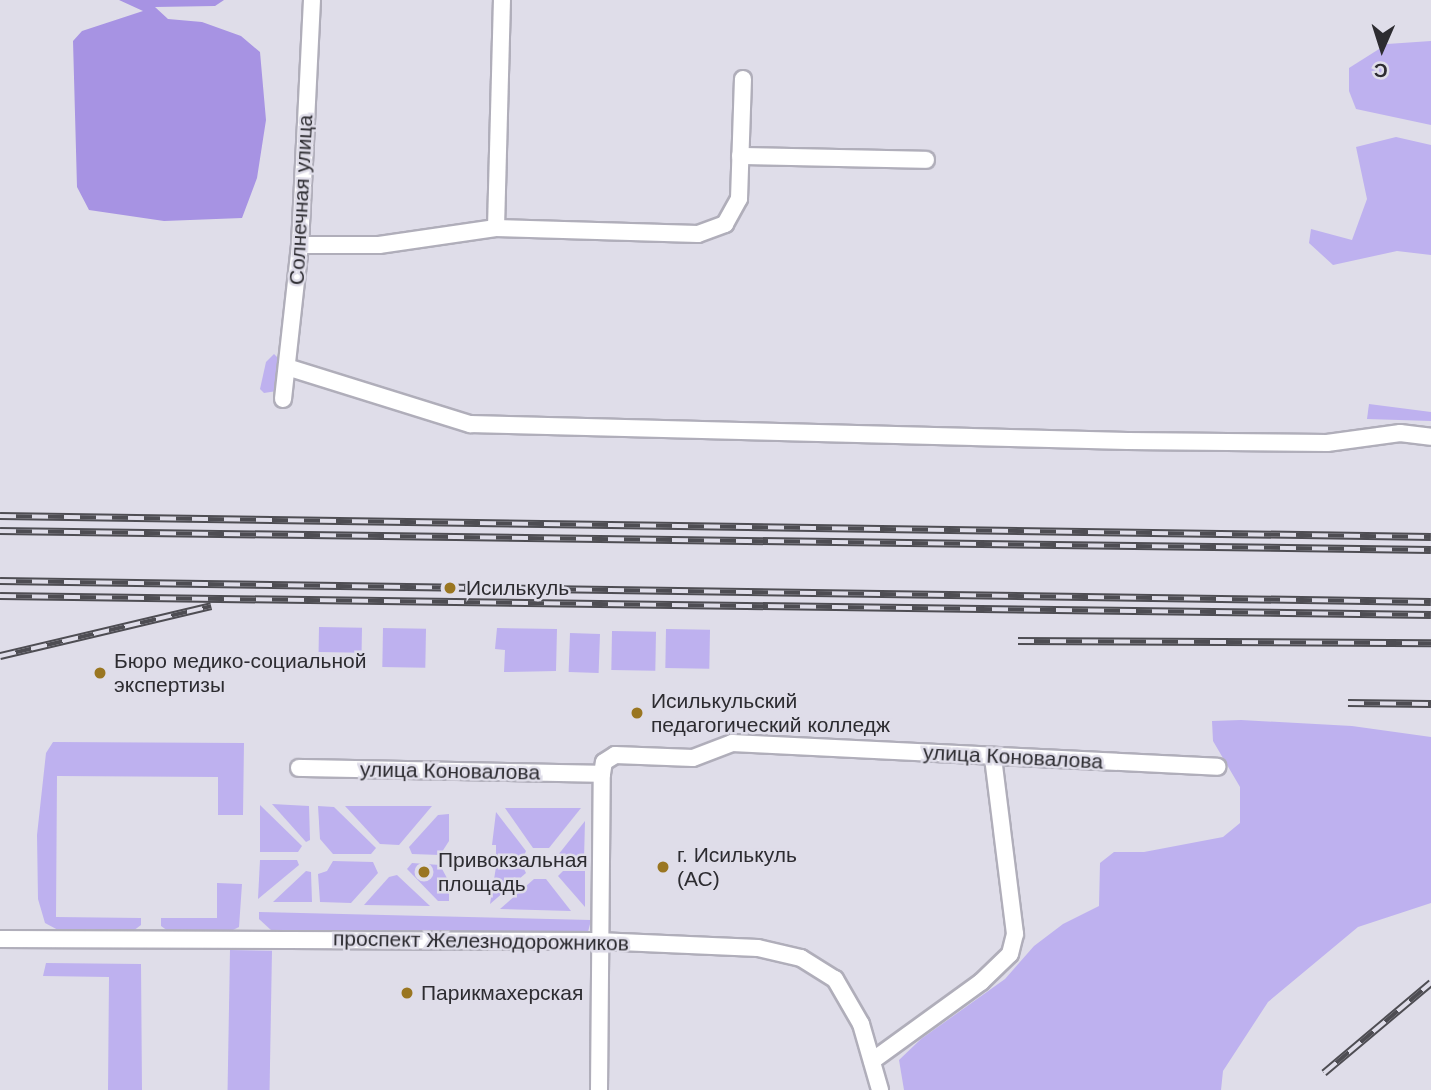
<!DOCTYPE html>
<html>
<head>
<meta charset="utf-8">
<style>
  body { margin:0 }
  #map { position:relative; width:1431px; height:1090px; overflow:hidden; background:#dfdde9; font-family:Arial,sans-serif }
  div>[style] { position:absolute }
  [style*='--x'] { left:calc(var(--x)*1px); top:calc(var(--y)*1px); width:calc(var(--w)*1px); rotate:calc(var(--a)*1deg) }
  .green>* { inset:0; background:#beb1ef; transform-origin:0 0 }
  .water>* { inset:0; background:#a793e3 }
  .roads { filter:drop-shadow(2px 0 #b0aeba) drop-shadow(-2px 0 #b0aeba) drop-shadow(0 2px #b0aeba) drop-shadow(0 -2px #b0aeba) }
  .minor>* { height:16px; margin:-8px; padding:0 8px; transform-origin:8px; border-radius:8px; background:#fff }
  .rail>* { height:8px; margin-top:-4px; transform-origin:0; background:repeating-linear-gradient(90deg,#dfdde9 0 16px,#4e4d53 0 32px); box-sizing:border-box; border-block:2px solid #4e4d53 }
  .dots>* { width:19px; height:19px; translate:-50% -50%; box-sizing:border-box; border:4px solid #dfdde9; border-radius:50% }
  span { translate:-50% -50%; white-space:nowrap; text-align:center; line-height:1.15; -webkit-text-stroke:5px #dfdde9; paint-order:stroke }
  .street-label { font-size:21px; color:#2d2c31 }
  .poi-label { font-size:21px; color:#2d2c31 }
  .left { translate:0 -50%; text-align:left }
  .north { position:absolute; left:1347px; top:14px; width:70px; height:70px; -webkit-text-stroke:5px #dfdde9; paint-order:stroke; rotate:183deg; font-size:19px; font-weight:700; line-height:28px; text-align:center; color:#2d2c31 }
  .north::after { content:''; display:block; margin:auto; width:24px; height:32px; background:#2d2c31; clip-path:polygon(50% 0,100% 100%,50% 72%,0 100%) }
</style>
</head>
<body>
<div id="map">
  <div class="green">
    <div style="clip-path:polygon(1431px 41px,1431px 125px,1356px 109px,1349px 91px,1349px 68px,1387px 44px)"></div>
    <div style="clip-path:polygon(1396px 137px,1431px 145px,1431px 255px,1397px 251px,1333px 265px,1309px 243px,1311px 229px,1352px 240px,1367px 199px,1356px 147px)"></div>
    <div style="clip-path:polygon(274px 354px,281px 361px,277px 391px,264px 393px,260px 389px,266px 362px)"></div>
    <div style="clip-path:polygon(1369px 404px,1431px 412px,1431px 421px,1367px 419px)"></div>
    <div style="left:319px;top:627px;width:43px;height:25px;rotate:1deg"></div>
    <div style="left:383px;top:628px;width:43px;height:39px;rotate:1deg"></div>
    <div style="clip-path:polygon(497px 628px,557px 629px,556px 671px,504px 672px,505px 650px,495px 649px)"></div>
    <div style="left:666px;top:629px;width:44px;height:39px;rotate:1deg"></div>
    <div style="left:612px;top:631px;width:44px;height:39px;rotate:1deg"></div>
    <div style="left:570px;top:633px;width:30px;height:39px;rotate:2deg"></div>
    <div style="clip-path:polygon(1241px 720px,1352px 726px,1431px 737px,1431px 903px,1358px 927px,1268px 1002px,1223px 1071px,1221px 1090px,904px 1090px,899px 1060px,921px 1039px,1005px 979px,1034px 946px,1063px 924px,1099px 906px,1100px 863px,1114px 852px,1144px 852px,1223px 837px,1240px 823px,1240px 787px,1213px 741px,1212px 721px)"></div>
    <div style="clip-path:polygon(53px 742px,244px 743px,243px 815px,218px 815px,218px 777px,57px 776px,56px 917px,141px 918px,141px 925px,133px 931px,60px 931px,45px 923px,38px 899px,37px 835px,46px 753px)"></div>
    <div style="clip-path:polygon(272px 804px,309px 806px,310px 840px,306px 842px)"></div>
    <div style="clip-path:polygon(260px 805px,302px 846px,298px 852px,260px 852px)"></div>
    <div style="clip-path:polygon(318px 806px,334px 807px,376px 848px,371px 854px,333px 854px,320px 839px)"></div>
    <div style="clip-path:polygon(345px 806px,432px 806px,399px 845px,380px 844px)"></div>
    <div style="clip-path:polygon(505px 808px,581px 808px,549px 848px,533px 848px)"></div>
    <div style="clip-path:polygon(496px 812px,526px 851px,523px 858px,496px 858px,496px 845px,492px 845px)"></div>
    <div style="clip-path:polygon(449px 814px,449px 841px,440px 855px,412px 854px,409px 847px,438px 815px)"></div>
    <div style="clip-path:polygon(585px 821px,584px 860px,563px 860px,558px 855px)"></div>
    <div style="clip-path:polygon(260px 860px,297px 860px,299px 865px,258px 899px)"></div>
    <div style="clip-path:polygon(333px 861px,373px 862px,378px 873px,351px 903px,320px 902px,318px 874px,327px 871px)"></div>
    <div style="clip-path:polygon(412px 863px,440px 865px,449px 882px,449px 901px,438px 901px,407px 869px)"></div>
    <div style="clip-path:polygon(496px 867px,524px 869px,526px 873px,490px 904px)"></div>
    <div style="clip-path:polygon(306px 871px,311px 872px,312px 902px,273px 902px)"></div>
    <div style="clip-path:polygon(563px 871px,585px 871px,585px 907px,558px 876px)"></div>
    <div style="clip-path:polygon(397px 875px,430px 906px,364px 905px,389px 877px)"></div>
    <div style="clip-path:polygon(534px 879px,546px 879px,571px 911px,500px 909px)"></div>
    <div style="clip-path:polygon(217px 883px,242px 884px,239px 927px,231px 931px,168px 931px,161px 926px,161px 918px,217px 918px)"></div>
    <div style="clip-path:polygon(259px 912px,591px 920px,588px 932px,581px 937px,272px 931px,259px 919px)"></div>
    <div style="left:230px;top:950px;width:42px;height:140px;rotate:1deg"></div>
    <div style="clip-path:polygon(46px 963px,141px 964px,142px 1090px,108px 1090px,109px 977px,43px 976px)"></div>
  </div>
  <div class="water">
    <div style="clip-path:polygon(119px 0,224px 0,215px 6px,155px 7px,168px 19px,202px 22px,241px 36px,260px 52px,266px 120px,257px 178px,242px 218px,164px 221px,89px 210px,77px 187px,73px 41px,82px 31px,143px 11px)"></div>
  </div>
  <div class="roads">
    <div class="minor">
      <div style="--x:740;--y:156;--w:186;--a:1.2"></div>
      <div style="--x:496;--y:228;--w:228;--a:-88.5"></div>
      <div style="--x:300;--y:245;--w:79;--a:0"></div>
      <div style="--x:379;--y:245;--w:118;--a:-8.3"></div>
      <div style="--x:496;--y:228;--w:202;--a:1.7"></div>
      <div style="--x:698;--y:234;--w:29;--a:-20"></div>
      <div style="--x:725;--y:224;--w:29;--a:-61"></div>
      <div style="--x:739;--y:199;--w:120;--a:-88.1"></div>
      <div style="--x:290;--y:368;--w:189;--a:17.3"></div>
      <div style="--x:470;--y:424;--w:658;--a:1.48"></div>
      <div style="--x:1128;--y:441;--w:199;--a:0.6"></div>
      <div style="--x:1327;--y:443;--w:74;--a:-7.8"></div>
      <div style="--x:1400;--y:433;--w:31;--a:7"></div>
      <div style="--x:283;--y:399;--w:155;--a:-83.7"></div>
      <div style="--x:300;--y:245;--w:245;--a:-87.2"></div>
      <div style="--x:299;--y:768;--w:303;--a:1.1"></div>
      <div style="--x:0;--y:939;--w:597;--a:0.19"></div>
      <div style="--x:597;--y:941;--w:161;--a:2.5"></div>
      <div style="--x:758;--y:948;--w:44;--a:13.1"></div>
      <div style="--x:801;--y:958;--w:40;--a:32"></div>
      <div style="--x:835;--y:979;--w:52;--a:60"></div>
      <div style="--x:861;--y:1024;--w:69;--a:73.9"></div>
      <div style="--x:872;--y:1061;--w:135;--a:-35.9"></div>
      <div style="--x:981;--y:982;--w:40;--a:-44"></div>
      <div style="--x:1010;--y:954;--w:21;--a:-76"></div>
      <div style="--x:1015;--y:934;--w:178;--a:-97.1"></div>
      <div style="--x:599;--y:1090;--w:316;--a:-89.5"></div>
      <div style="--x:602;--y:774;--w:12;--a:-81"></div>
      <div style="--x:604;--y:762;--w:13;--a:-32"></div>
      <div style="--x:615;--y:755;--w:78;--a:2.2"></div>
      <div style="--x:693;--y:758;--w:42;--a:-21"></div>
      <div style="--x:732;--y:743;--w:486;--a:2.8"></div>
    </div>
  </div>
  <div class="rail">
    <div style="--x:0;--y:516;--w:1431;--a:0.84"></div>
    <div style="--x:0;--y:531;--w:1431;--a:0.76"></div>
    <div style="--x:0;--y:581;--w:1431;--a:0.84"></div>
    <div style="--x:0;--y:596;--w:1431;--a:0.76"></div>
    <div style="--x:1018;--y:641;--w:413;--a:0.3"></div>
    <div style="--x:0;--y:656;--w:217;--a:-13.3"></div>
    <div style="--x:1348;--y:703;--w:83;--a:0.7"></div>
    <div style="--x:1324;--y:1073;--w:140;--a:-40.1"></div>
  </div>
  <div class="dots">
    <div style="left:450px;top:588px;background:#9a7621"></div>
    <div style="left:100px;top:673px;background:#9a7621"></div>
    <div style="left:637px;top:713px;background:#9a7621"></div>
    <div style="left:663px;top:867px;background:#9a7621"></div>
    <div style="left:424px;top:872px;background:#9a7621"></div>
    <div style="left:407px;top:993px;background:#9a7621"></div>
  </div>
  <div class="street-label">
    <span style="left:301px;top:200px;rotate:-87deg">Солнечная улица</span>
    <span style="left:1013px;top:757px;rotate:3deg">улица Коновалова</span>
    <span style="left:450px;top:771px;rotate:1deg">улица Коновалова</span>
    <span style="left:481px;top:941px;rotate:1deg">проспект Железнодорожников</span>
  </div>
  <div class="poi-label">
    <span class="left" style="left:466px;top:588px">Исилькуль</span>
    <span class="left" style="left:114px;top:673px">Бюро медико-социальной<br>экспертизы</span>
    <span class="left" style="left:651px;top:713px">Исилькульский<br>педагогический колледж</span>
    <span class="left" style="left:677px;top:867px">г. Исилькуль<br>(АС)</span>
    <span class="left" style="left:438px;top:872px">Привокзальная<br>площадь</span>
    <span class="left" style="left:421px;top:993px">Парикмахерская</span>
  </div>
  <div class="north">С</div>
</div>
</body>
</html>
